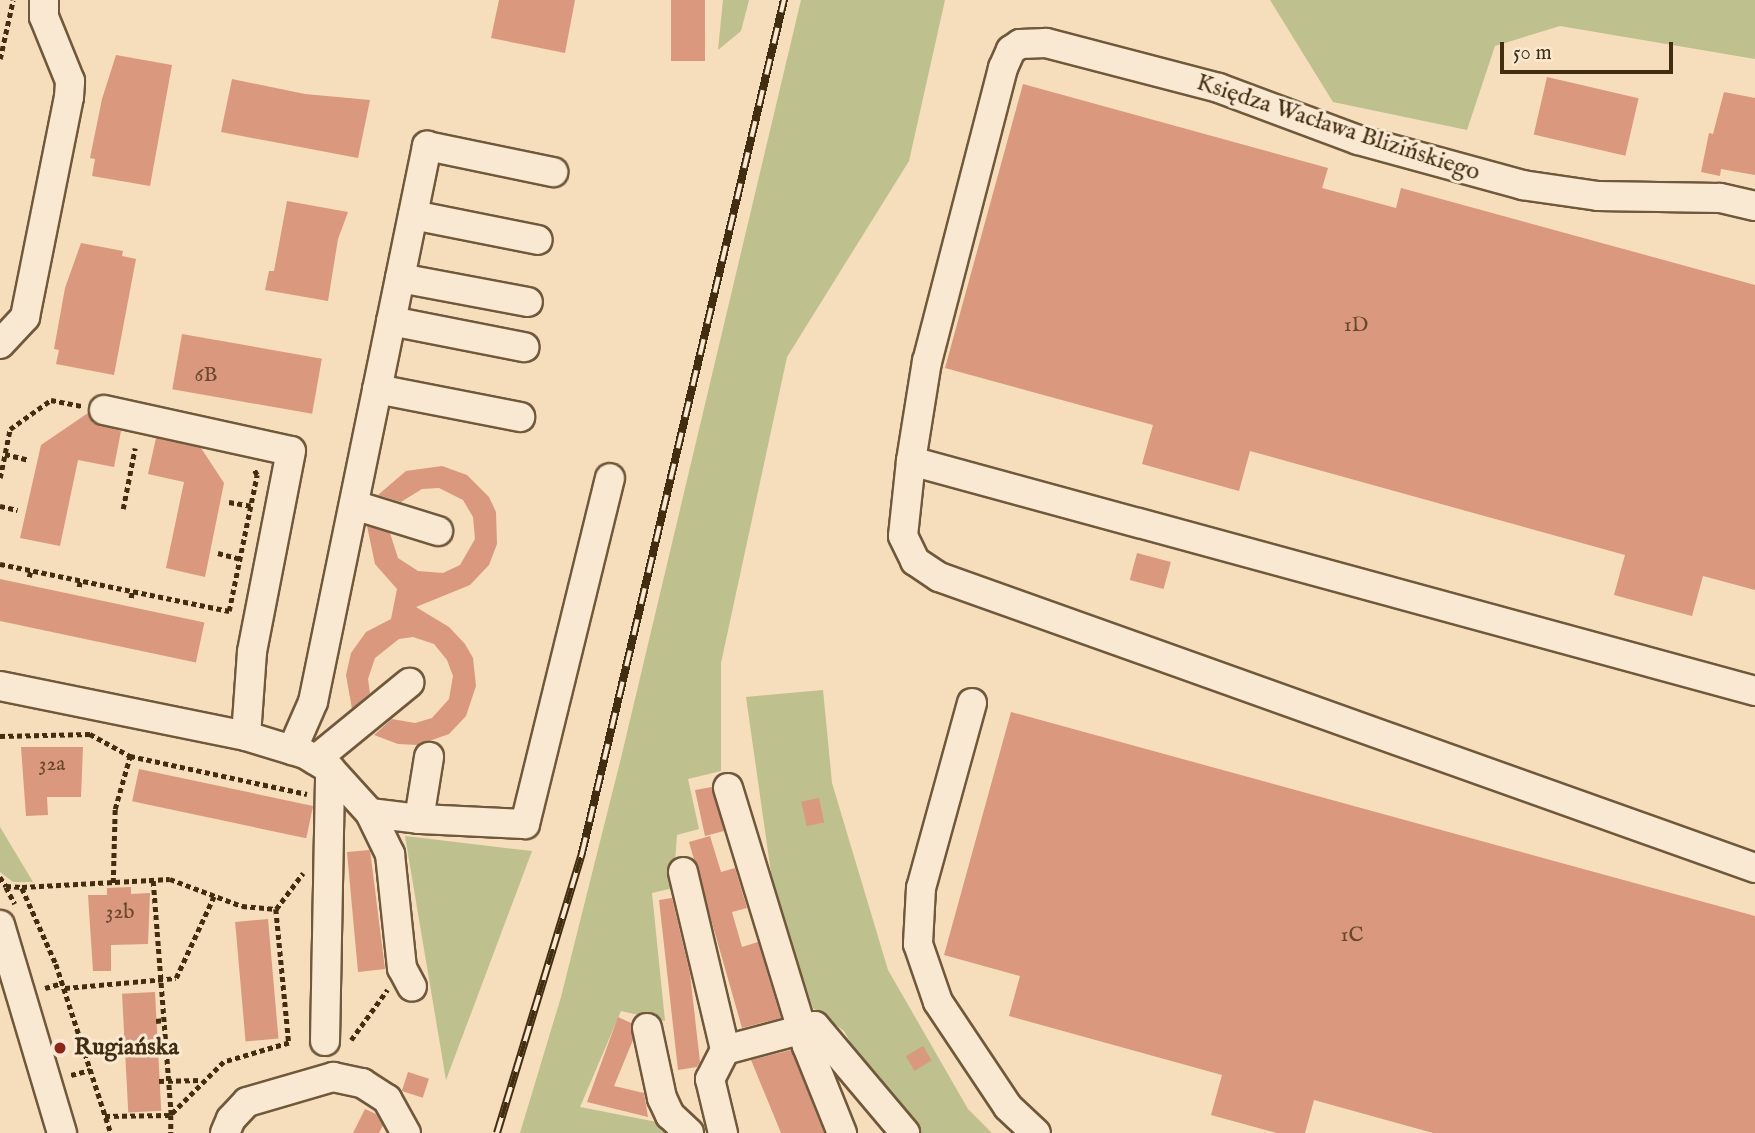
<!DOCTYPE html>
<html>
<head>
<meta charset="utf-8">
<style>
  body { margin:0 }
  #map { position:relative; width:1755px; height:1133px; overflow:hidden; background:#f6ddbb; font-family:"IM FELL English",serif }
  div>[style] { position:absolute }
  [style*='--x'] { left:calc(var(--x)*1px); top:calc(var(--y)*1px); width:calc(var(--w)*1px); rotate:calc(var(--a)*1deg) }
  .green>* { inset:0; background:#bec08e }
  .building>* { inset:0; background:#da987f; transform-origin:0 0 }
  .path>* { height:4.5px; margin-top:-2.25px; transform-origin:0; background:repeating-linear-gradient(90deg,#432d10 0 5px,transparent 0 8.5px) }
  .roads { filter:drop-shadow(2px 0 #70593b) drop-shadow(-2px 0 #70593b) drop-shadow(0 2px #70593b) drop-shadow(0 -2px #70593b) }
  .minor>* { height:28px; margin:-14px; padding:0 14px; transform-origin:14px; border-radius:14px; background:#f9e9d3 }
  .rail>* { height:8px; margin-top:-4px; transform-origin:0; background:repeating-linear-gradient(90deg,#f9e9d3 0 16px,#432d10 0 32px); box-sizing:border-box; border-block:2px solid #432d10 }
  .dots>* { width:19px; height:19px; translate:-50% -50%; box-sizing:border-box; border:4px solid #f9e9d3; border-radius:50% }
  span { translate:-50% -50%; white-space:nowrap; text-align:center; line-height:1.15; -webkit-text-stroke:6px #f9e9d3; paint-order:stroke }
  .number-label { font-size:21px; color:#69482c }
  .number-label span { -webkit-text-stroke-width:0 }
  .street-label { font-size:24px; color:#432d10 }
  .poi-label { font-size:24px; color:#432d10; font-weight:700 }
  .left { translate:0 -50%; text-align:left }
  .scale { position:absolute; left:1500px; top:42px; width:173px; height:32px; box-sizing:border-box; border:4px solid #432d10; border-top:0; padding-left:9px; font-size:21px; line-height:24px; white-space:nowrap; color:#432d10; -webkit-text-stroke:5px #f9e9d3; paint-order:stroke }
</style>
</head>
<body>
<div id="map">
  <div class="green">
    <div style="clip-path:polygon(723px 0,749px 0,741px 31px,718px 50px)"></div>
    <div style="clip-path:polygon(801px 0,945px 0,909px 161px,787px 357px,721px 663px,721px 771px,688px 779px,699px 829px,677px 835px,673px 888px,652px 893px,665px 1021px,621px 1011px,580px 1107px,662px 1123px,673px 1133px,520px 1133px,561px 997px,621px 758px)"></div>
    <div style="clip-path:polygon(1270px 0,1755px 0,1755px 59px,1560px 26px,1495px 46px,1467px 130px,1333px 102px)"></div>
    <div style="clip-path:polygon(823px 690px,832px 783px,888px 970px,968px 1109px,992px 1133px,916px 1133px,879px 1093px,844px 1031px,813px 1008px,774px 894px,746px 697px)"></div>
    <div style="clip-path:polygon(0 827px,33px 882px,13px 882px,0 872px)"></div>
    <div style="clip-path:polygon(405px 836px,532px 851px,446px 1080px)"></div>
  </div>
  <div class="building">
    <div style="clip-path:polygon(499px 0,575px 0,565px 53px,491px 38px)"></div>
    <div style="left:671px;top:0;width:34px;height:61px"></div>
    <div style="clip-path:polygon(116px 55px,172px 65px,150px 186px,92px 176px,95px 159px,90px 158px,102px 99px)"></div>
    <div style="left:1547px;top:77px;width:94px;height:59px;rotate:13deg"></div>
    <div style="clip-path:polygon(232px 79px,305px 94px,370px 100px,358px 158px,221px 132px)"></div>
    <div style="clip-path:polygon(1023px 84px,1328px 168px,1322px 188px,1396px 208px,1401px 188px,1755px 285px,1755px 590px,1703px 576px,1692px 616px,1614px 595px,1625px 555px,1250px 451px,1239px 491px,1142px 464px,1153px 425px,945px 368px)"></div>
    <div style="clip-path:polygon(1724px 92px,1755px 98px,1755px 175px,1721px 169px,1720px 176px,1701px 172px,1709px 133px,1713px 134px)"></div>
    <div style="clip-path:polygon(287px 201px,348px 212px,338px 239px,328px 301px,265px 290px,269px 271px,274px 271px)"></div>
    <div style="clip-path:polygon(81px 243px,123px 251px,122px 256px,136px 259px,114px 375px,56px 364px,59px 350px,54px 349px,65px 288px)"></div>
    <div style="left:182px;top:334px;width:142px;height:56px;rotate:10deg"></div>
    <div style="clip-path:polygon(88px 413px,93px 423px,121px 431px,114px 467px,78px 460px,60px 546px,20px 538px,41px 445px)"></div>
    <div style="clip-path:polygon(156px 438px,201px 448px,224px 483px,205px 577px,166px 568px,184px 482px,148px 474px)"></div>
    <div style="clip-path:polygon(442px 466px,467px 475px,489px 497px,496px 512px,497px 544px,489px 565px,470px 585px,416px 607px,449px 627px,465px 644px,473px 658px,476px 686px,466px 716px,449px 734px,418px 745px,398px 744px,374px 735px,392px 719px,415px 723px,432px 718px,449px 699px,453px 676px,447px 660px,434px 644px,413px 637px,399px 639px,375px 658px,368px 679px,370px 693px,352px 709px,346px 675px,351px 653px,366px 632px,391px 619px,397px 589px,375px 564px,367px 526px,390px 533px,398px 558px,418px 571px,443px 573px,460px 565px,475px 539px,473px 517px,463px 500px,439px 488px,422px 489px,401px 502px,378px 495px,406px 471px)"></div>
    <div style="left:1137px;top:553px;width:35px;height:28px;rotate:15deg"></div>
    <div style="left:0;top:579px;width:209px;height:41px;rotate:12deg"></div>
    <div style="clip-path:polygon(1011px 712px,1755px 916px,1755px 1133px,1433px 1133px,1314px 1100px,1305px 1133px,1277px 1133px,1211px 1115px,1222px 1075px,1009px 1016px,1020px 976px,944px 955px)"></div>
    <div style="clip-path:polygon(21px 747px,83px 747px,81px 797px,47px 797px,48px 815px,26px 816px)"></div>
    <div style="left:139px;top:769px;width:178px;height:33px;rotate:12deg"></div>
    <div style="clip-path:polygon(712px 787px,724px 831px,705px 836px,695px 790px)"></div>
    <div style="left:819px;top:798px;width:25px;height:18px;rotate:78deg"></div>
    <div style="clip-path:polygon(710px 836px,721px 872px,735px 868px,747px 908px,732px 912px,742px 947px,758px 942px,781px 1018px,742px 1028px,689px 842px)"></div>
    <div style="clip-path:polygon(370px 850px,385px 969px,358px 972px,347px 852px)"></div>
    <div style="clip-path:polygon(131px 887px,131px 894px,150px 893px,148px 944px,111px 945px,111px 971px,93px 971px,88px 895px,107px 895px,107px 888px)"></div>
    <div style="clip-path:polygon(672px 898px,690px 974px,700px 1062px,697px 1067px,678px 1070px,659px 900px)"></div>
    <div style="left:268px;top:919px;width:120px;height:33px;rotate:85deg"></div>
    <div style="left:155px;top:992px;width:119px;height:33px;rotate:87deg"></div>
    <div style="clip-path:polygon(618px 1017px,631px 1023px,633px 1040px,614px 1086px,644px 1093px,648px 1117px,587px 1102px)"></div>
    <div style="left:923px;top:1046px;width:17px;height:20px;rotate:59deg"></div>
    <div style="clip-path:polygon(791px 1050px,792px 1052px,824px 1133px,781px 1133px,751px 1060px)"></div>
    <div style="left:408px;top:1072px;width:22px;height:20px;rotate:18deg"></div>
    <div style="clip-path:polygon(365px 1109px,376px 1114px,383px 1125px,379px 1133px,353px 1133px)"></div>
  </div>
  <div class="path">
    <div style="--x:0;--y:59;--w:60;--a:-77.6"></div>
    <div style="--x:5;--y:454;--w:25;--a:14"></div>
    <div style="--x:0;--y:478;--w:50;--a:-78.5"></div>
    <div style="--x:10;--y:429;--w:50;--a:-35.3"></div>
    <div style="--x:51;--y:400;--w:32;--a:11"></div>
    <div style="--x:229;--y:502;--w:22;--a:10"></div>
    <div style="--x:0;--y:506;--w:18;--a:13"></div>
    <div style="--x:123;--y:509;--w:62;--a:-78.9"></div>
    <div style="--x:218;--y:553;--w:23;--a:15"></div>
    <div style="--x:0;--y:564;--w:234;--a:11.6"></div>
    <div style="--x:229;--y:611;--w:139;--a:-78.4"></div>
    <div style="--x:257;--y:475;--w:8;--a:-120"></div>
    <div style="--x:29;--y:577;--w:7;--a:-74"></div>
    <div style="--x:79;--y:587;--w:7;--a:-82"></div>
    <div style="--x:131;--y:598;--w:7;--a:-82"></div>
    <div style="--x:0;--y:736;--w:90;--a:-1.3"></div>
    <div style="--x:90;--y:734;--w:46;--a:28.8"></div>
    <div style="--x:130;--y:756;--w:181;--a:12.1"></div>
    <div style="--x:0;--y:877;--w:11;--a:56"></div>
    <div style="--x:6;--y:886;--w:16;--a:4"></div>
    <div style="--x:22;--y:887;--w:148;--a:-3.1"></div>
    <div style="--x:170;--y:879;--w:77;--a:20.6"></div>
    <div style="--x:242;--y:906;--w:34;--a:5"></div>
    <div style="--x:276;--y:909;--w:135;--a:84.5"></div>
    <div style="--x:289;--y:1043;--w:68;--a:163.7"></div>
    <div style="--x:224;--y:1062;--w:75;--a:135"></div>
    <div style="--x:171;--y:1115;--w:18;--a:90"></div>
    <div style="--x:113;--y:883;--w:74;--a:-88.5"></div>
    <div style="--x:115;--y:809;--w:55;--a:-74.2"></div>
    <div style="--x:6;--y:887;--w:19;--a:62"></div>
    <div style="--x:22;--y:888;--w:83;--a:65.9"></div>
    <div style="--x:56;--y:964;--w:178;--a:72"></div>
    <div style="--x:276;--y:909;--w:45;--a:-53.1"></div>
    <div style="--x:45;--y:988;--w:19;--a:-16"></div>
    <div style="--x:65;--y:988;--w:111;--a:-5.1"></div>
    <div style="--x:176;--y:978;--w:90;--a:-65.1"></div>
    <div style="--x:156;--y:1021;--w:8;--a:-7"></div>
    <div style="--x:351;--y:1040;--w:62;--a:-54.2"></div>
    <div style="--x:71;--y:1075;--w:20;--a:-15"></div>
    <div style="--x:159;--y:1081;--w:42;--a:-1.4"></div>
    <div style="--x:105;--y:1116;--w:66;--a:-0.9"></div>
    <div style="--x:171;--y:1115;--w:236;--a:-94.4"></div>
  </div>
  <div class="roads">
    <div class="minor">
      <div style="--x:1755;--y:206;--w:37;--a:-167"></div>
      <div style="--x:1719;--y:198;--w:121;--a:-179.1"></div>
      <div style="--x:1598;--y:196;--w:76;--a:-171.7"></div>
      <div style="--x:1523;--y:185;--w:171;--a:-164.7"></div>
      <div style="--x:1358;--y:140;--w:148;--a:-159.5"></div>
      <div style="--x:1219;--y:88;--w:179;--a:-165.4"></div>
      <div style="--x:1046;--y:43;--w:26;--a:178"></div>
      <div style="--x:1020;--y:44;--w:11;--a:146"></div>
      <div style="--x:1011;--y:50;--w:20;--a:114"></div>
      <div style="--x:1003;--y:68;--w:303;--a:104.5"></div>
      <div style="--x:927;--y:361;--w:101;--a:99.1"></div>
      <div style="--x:911;--y:461;--w:875;--a:15.24"></div>
      <div style="--x:413;--y:215;--w:127;--a:11.3"></div>
      <div style="--x:400;--y:278;--w:130;--a:10.6"></div>
      <div style="--x:391;--y:321;--w:136;--a:11.1"></div>
      <div style="--x:0;--y:344;--w:37;--a:-47"></div>
      <div style="--x:25;--y:317;--w:224;--a:-78.7"></div>
      <div style="--x:69;--y:97;--w:16;--a:-86"></div>
      <div style="--x:70;--y:81;--w:69;--a:-112.1"></div>
      <div style="--x:44;--y:17;--w:17;--a:-90"></div>
      <div style="--x:377;--y:389;--w:146;--a:11.1"></div>
      <div style="--x:104;--y:410;--w:191;--a:12.4"></div>
      <div style="--x:291;--y:451;--w:205;--a:101"></div>
      <div style="--x:252;--y:652;--w:84;--a:94.1"></div>
      <div style="--x:911;--y:461;--w:75;--a:96.1"></div>
      <div style="--x:903;--y:536;--w:28;--a:64"></div>
      <div style="--x:915;--y:561;--w:29;--a:34"></div>
      <div style="--x:939;--y:577;--w:866;--a:19.63"></div>
      <div style="--x:354;--y:505;--w:88;--a:17.2"></div>
      <div style="--x:0;--y:686;--w:251;--a:11.5"></div>
      <div style="--x:246;--y:736;--w:62;--a:17"></div>
      <div style="--x:305;--y:754;--w:29;--a:31"></div>
      <div style="--x:330;--y:769;--w:59;--a:47.7"></div>
      <div style="--x:370;--y:813;--w:46;--a:64"></div>
      <div style="--x:390;--y:854;--w:115;--a:84"></div>
      <div style="--x:402;--y:968;--w:21;--a:62"></div>
      <div style="--x:972;--y:703;--w:192;--a:105.4"></div>
      <div style="--x:921;--y:888;--w:56;--a:93.1"></div>
      <div style="--x:918;--y:944;--w:61;--a:71"></div>
      <div style="--x:938;--y:1002;--w:126;--a:56.3"></div>
      <div style="--x:1008;--y:1107;--w:38;--a:43"></div>
      <div style="--x:292;--y:750;--w:52;--a:-66.4"></div>
      <div style="--x:313;--y:702;--w:568;--a:-78.41"></div>
      <div style="--x:427;--y:146;--w:129;--a:11.7"></div>
      <div style="--x:315;--y:760;--w:122;--a:-39.3"></div>
      <div style="--x:728;--y:788;--w:270;--a:73"></div>
      <div style="--x:807;--y:1046;--w:94;--a:68.1"></div>
      <div style="--x:370;--y:813;--w:49;--a:7"></div>
      <div style="--x:419;--y:819;--w:63;--a:-80.8"></div>
      <div style="--x:419;--y:819;--w:106;--a:2.7"></div>
      <div style="--x:525;--y:824;--w:356;--a:-76.2"></div>
      <div style="--x:683;--y:872;--w:183;--a:76.7"></div>
      <div style="--x:725;--y:1050;--w:33;--a:117"></div>
      <div style="--x:710;--y:1079;--w:56;--a:76.5"></div>
      <div style="--x:0;--y:925;--w:217;--a:73.4"></div>
      <div style="--x:647;--y:1028;--w:72;--a:77.9"></div>
      <div style="--x:662;--y:1098;--w:19;--a:65"></div>
      <div style="--x:670;--y:1115;--w:26;--a:43"></div>
      <div style="--x:325;--y:1041;--w:272;--a:-88.9"></div>
      <div style="--x:725;--y:1050;--w:93;--a:-14.9"></div>
      <div style="--x:815;--y:1026;--w:140;--a:49.9"></div>
      <div style="--x:225;--y:1133;--w:15;--a:-67"></div>
      <div style="--x:231;--y:1119;--w:23;--a:-47"></div>
      <div style="--x:247;--y:1102;--w:90;--a:-16.2"></div>
      <div style="--x:333;--y:1077;--w:30;--a:12"></div>
      <div style="--x:362;--y:1083;--w:30;--a:33"></div>
      <div style="--x:387;--y:1099;--w:39;--a:61"></div>
    </div>
  </div>
  <div class="rail">
    <div style="--x:497;--y:1133;--w:293;--a:-73.1"></div>
    <div style="--x:582;--y:853;--w:877;--a:-76.68"></div>
  </div>
  <div class="dots">
    <div style="left:60px;top:1048px;background:#8f2418"></div>
  </div>
  <div class="number-label">
    <span style="left:1356px;top:326px">1D</span>
    <span style="left:206px;top:376px">6B</span>
    <span style="left:52px;top:765px">32a</span>
    <span style="left:120px;top:913px">32b</span>
    <span style="left:1352px;top:936px">1C</span>
  </div>
  <div class="street-label">
    <span style="left:1338px;top:128px;rotate:18deg">Księdza Wacława Blizińskiego</span>
  </div>
  <div class="poi-label">
    <span class="left" style="left:74px;top:1048px">Rugiańska</span>
  </div>
  <div class="scale">50 m</div>
</div>
</body>
</html>
